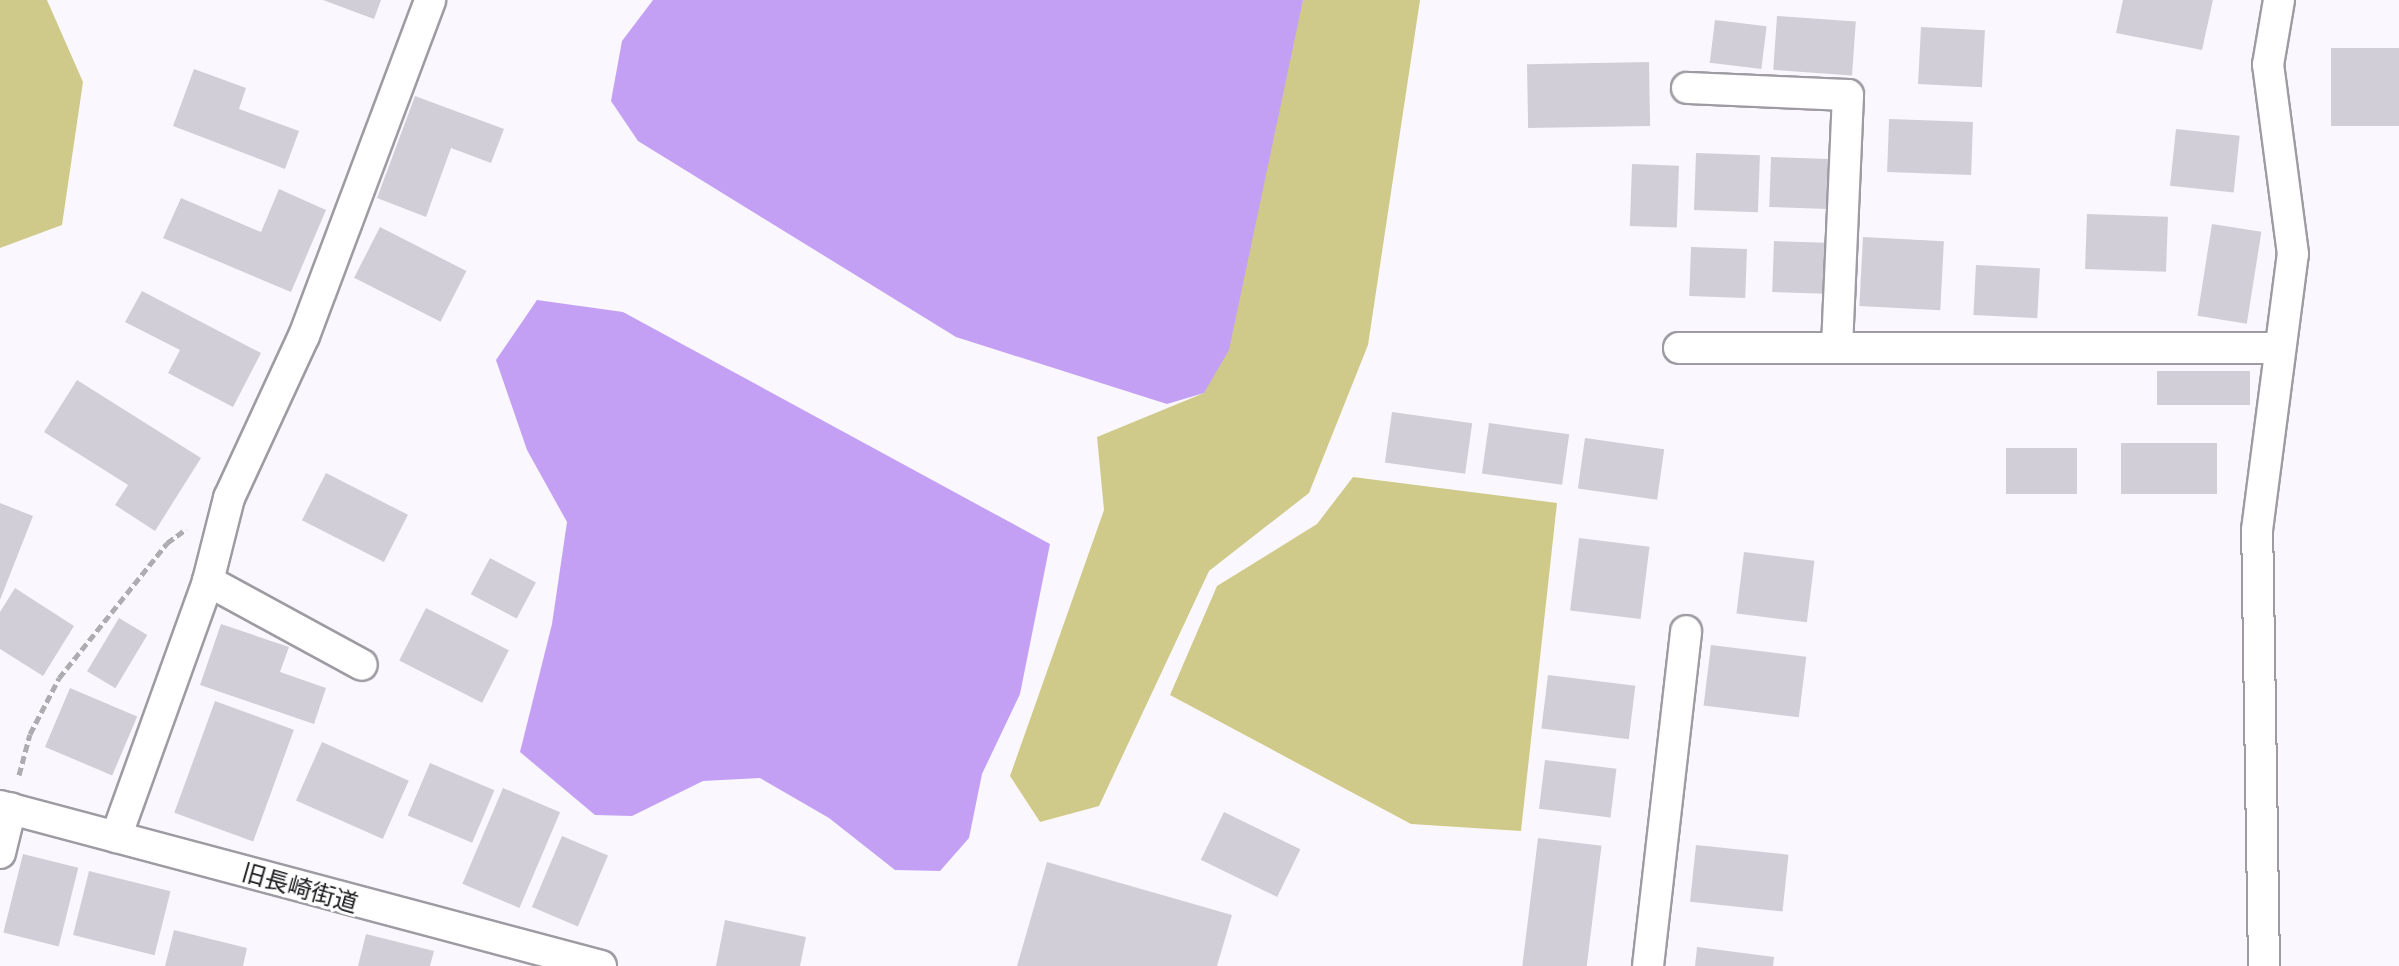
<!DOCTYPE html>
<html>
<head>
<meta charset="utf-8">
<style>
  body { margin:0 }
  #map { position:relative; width:2399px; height:966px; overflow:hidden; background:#faf8fe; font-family:Montserrat,"Noto Sans JP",sans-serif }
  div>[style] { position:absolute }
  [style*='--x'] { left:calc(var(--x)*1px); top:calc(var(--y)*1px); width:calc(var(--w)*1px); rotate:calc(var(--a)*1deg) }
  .green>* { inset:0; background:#d0ca8a }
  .water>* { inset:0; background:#c4a0f4 }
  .building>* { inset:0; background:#d2ced7; transform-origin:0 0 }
  .path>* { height:5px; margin-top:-2.5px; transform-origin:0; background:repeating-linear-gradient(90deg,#adacb1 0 8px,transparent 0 12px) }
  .roads { filter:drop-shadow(2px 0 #9e9ba3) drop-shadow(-2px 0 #9e9ba3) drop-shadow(0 2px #9e9ba3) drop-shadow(0 -2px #9e9ba3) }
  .street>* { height:30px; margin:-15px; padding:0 15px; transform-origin:15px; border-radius:15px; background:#fff }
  span { translate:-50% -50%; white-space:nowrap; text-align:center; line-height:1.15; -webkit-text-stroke:6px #fff; paint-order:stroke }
  .street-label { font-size:24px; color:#19181b }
</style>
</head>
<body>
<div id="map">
  <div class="green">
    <div style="clip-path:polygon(0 0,47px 0,83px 82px,62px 225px,0 248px)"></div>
    <div style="clip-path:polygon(1303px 0,1420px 0,1368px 345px,1309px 493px,1209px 571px,1099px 806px,1040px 822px,1010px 776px,1104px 510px,1097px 437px,1204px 393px)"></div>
    <div style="clip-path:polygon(1353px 477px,1557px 503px,1521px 831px,1411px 824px,1170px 695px,1217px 586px,1317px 524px)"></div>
  </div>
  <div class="water">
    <div style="clip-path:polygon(653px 0,1303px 0,1229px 350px,1204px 393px,1167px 404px,956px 337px,638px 141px,611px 101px,622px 41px)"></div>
    <div style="clip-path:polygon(537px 300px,623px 312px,1050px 544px,1020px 694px,982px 774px,969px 838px,940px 871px,895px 870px,829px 818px,760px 778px,703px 781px,632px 816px,595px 815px,520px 752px,552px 624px,567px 522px,527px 450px,496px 360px)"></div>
  </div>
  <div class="building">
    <div style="clip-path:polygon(323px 0,381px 0,374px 19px)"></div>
    <div style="clip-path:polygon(2123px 0,2213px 0,2202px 50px,2116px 33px)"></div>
    <div style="left:1777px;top:16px;width:79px;height:54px;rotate:4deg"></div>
    <div style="left:1715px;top:20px;width:52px;height:43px;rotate:7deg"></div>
    <div style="left:1921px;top:27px;width:64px;height:57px;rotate:3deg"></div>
    <div style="left:2399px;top:48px;width:78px;height:68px;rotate:90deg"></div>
    <div style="left:1649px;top:62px;width:64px;height:122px;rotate:89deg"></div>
    <div style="clip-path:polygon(194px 69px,246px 88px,239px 109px,299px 131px,285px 169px,173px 126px)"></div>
    <div style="clip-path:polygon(415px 96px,504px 129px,491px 163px,451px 148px,426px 217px,377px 198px)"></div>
    <div style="left:1889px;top:119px;width:84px;height:53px;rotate:2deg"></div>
    <div style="left:2176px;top:129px;width:64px;height:57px;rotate:6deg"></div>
    <div style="left:1696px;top:153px;width:64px;height:57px;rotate:2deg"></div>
    <div style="left:1771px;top:157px;width:58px;height:50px;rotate:2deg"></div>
    <div style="left:1632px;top:164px;width:47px;height:62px;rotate:2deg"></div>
    <div style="clip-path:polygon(279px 189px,326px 210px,291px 292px,163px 238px,181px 198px,261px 232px)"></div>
    <div style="left:2087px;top:214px;width:81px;height:55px;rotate:2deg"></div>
    <div style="left:2212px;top:224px;width:50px;height:93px;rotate:9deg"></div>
    <div style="left:380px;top:227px;width:97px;height:57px;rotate:27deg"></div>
    <div style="left:1863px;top:237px;width:81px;height:69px;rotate:3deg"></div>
    <div style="left:1774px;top:241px;width:53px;height:51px;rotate:2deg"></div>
    <div style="left:1691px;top:247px;width:56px;height:49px;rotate:2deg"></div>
    <div style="left:1976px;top:265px;width:64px;height:50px;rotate:3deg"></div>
    <div style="clip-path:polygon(142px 291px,261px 353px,233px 407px,168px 373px,180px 350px,125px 322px)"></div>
    <div style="left:2157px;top:371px;width:93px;height:34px"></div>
    <div style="clip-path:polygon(77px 380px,201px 458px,155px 531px,115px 505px,128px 485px,44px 432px)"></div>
    <div style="left:1392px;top:412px;width:81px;height:51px;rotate:8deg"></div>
    <div style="left:1489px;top:423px;width:81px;height:51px;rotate:8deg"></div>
    <div style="left:1585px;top:438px;width:80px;height:51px;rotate:8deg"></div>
    <div style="left:2121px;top:443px;width:96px;height:51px"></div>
    <div style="left:2077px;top:448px;width:46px;height:71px;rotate:90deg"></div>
    <div style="left:326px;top:473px;width:92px;height:53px;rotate:27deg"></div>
    <div style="clip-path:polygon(0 503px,33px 516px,0 600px)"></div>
    <div style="left:1579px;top:538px;width:71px;height:73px;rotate:7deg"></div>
    <div style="left:1744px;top:552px;width:71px;height:62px;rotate:7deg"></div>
    <div style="left:490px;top:558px;width:52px;height:41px;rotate:28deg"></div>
    <div style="clip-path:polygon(15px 588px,74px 626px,43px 676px,0 649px,0 612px)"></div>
    <div style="left:426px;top:608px;width:93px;height:59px;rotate:27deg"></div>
    <div style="left:119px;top:618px;width:33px;height:62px;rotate:31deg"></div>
    <div style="clip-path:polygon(221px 624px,289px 647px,280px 672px,326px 688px,314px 724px,200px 685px)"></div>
    <div style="left:1711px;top:645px;width:96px;height:61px;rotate:7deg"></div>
    <div style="left:1548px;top:675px;width:88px;height:54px;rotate:7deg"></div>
    <div style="left:70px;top:688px;width:73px;height:64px;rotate:23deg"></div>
    <div style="left:215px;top:701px;width:84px;height:119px;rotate:20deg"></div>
    <div style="left:322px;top:742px;width:95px;height:64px;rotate:24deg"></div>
    <div style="left:1545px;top:760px;width:72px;height:49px;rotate:7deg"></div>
    <div style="left:430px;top:763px;width:70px;height:57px;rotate:23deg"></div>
    <div style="left:503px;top:788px;width:62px;height:104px;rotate:23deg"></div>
    <div style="left:1224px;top:812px;width:85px;height:53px;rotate:26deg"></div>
    <div style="left:562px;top:836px;width:50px;height:77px;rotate:23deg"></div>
    <div style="left:1538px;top:838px;width:64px;height:129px;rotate:7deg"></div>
    <div style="left:1696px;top:845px;width:93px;height:57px;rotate:6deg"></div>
    <div style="left:23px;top:854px;width:57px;height:81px;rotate:14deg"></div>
    <div style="clip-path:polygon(1047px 862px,1232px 915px,1217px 966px,1017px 966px)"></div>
    <div style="left:89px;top:871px;width:84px;height:66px;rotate:14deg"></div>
    <div style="clip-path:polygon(725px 920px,806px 937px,800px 966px,716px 966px)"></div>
    <div style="clip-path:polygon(174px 930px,247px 948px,243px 966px,165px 966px)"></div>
    <div style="clip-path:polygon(366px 934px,434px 951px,430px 966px,358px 966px)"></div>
    <div style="clip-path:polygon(1697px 947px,1774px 957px,1773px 966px,1695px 966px)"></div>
  </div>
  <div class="path">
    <div style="--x:19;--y:775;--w:42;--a:-75"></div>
    <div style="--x:30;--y:734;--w:63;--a:-62.6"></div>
    <div style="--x:59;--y:678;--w:173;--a:-51.3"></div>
    <div style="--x:167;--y:543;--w:24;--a:-36"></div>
  </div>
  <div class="roads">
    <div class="street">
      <div style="--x:1687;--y:88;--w:161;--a:2.5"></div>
      <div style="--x:1848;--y:95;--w:253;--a:92.5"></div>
      <div style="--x:1679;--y:348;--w:597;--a:0"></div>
      <div style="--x:208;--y:581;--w:175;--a:28.6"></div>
      <div style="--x:0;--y:806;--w:622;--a:14.91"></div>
      <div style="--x:116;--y:837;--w:272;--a:-70.2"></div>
      <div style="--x:208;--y:581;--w:86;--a:-75.8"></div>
      <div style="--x:229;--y:498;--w:179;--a:-65.2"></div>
      <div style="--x:304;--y:336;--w:359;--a:-69.4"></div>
      <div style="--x:0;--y:853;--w:46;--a:-76.3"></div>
      <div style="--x:1648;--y:966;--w:337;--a:-83.5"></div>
      <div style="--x:2264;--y:966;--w:436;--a:-90.9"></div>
      <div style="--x:2257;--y:530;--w:278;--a:-82.6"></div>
      <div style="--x:2293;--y:254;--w:191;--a:-97.5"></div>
      <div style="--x:2268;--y:65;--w:66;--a:-80.4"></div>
    </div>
  </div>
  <div class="street-label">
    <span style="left:300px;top:888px;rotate:16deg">旧長崎街道</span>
  </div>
</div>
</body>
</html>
